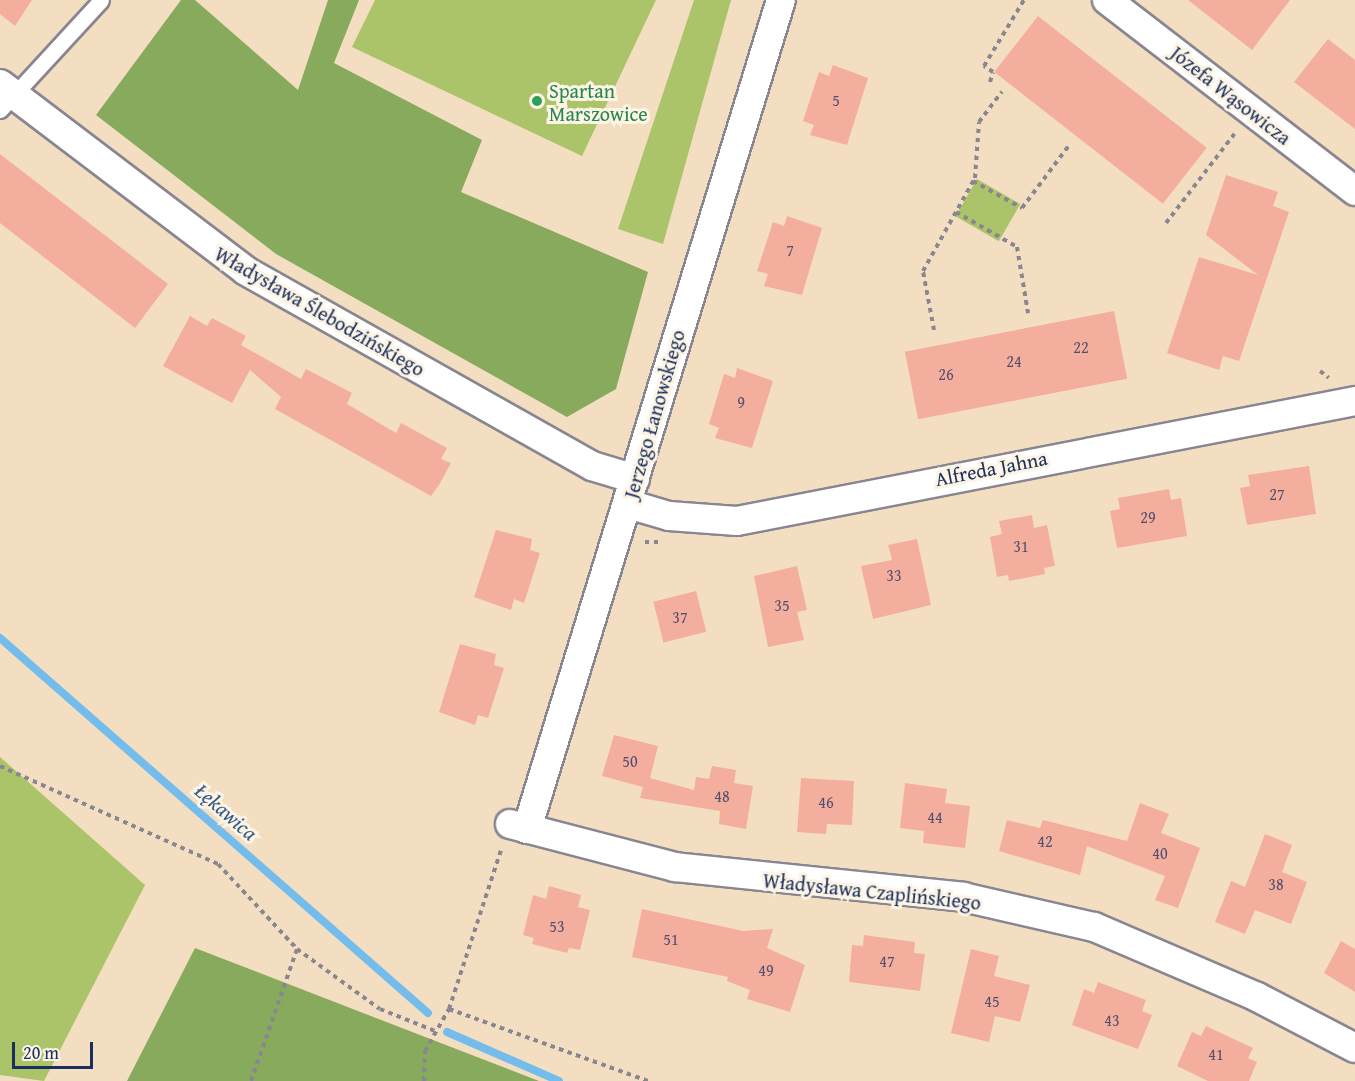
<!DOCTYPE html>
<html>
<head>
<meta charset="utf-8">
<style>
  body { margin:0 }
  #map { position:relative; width:1355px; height:1081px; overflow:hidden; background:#f4dec1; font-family:"Gentium Book Plus",serif }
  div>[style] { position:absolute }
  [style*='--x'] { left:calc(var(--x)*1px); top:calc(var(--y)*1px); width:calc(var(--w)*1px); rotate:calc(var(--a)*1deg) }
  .green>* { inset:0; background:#abc469; transform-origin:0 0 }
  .forest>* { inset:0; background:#88aa5d }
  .stream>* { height:8px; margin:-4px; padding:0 4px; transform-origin:4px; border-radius:4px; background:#73bceb }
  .building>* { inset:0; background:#f4ae9e; transform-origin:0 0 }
  .path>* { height:4px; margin-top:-2px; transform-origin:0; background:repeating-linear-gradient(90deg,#888690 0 4.5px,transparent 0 9px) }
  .roads { filter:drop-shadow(2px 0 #888690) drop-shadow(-2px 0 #888690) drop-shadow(0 2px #888690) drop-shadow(0 -2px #888690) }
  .lane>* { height:15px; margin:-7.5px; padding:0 7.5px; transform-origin:7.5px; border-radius:7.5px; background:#fff }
  .street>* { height:28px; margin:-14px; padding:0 14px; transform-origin:14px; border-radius:14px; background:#fff }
  .dots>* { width:16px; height:16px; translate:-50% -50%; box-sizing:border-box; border:3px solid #fcf5e5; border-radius:50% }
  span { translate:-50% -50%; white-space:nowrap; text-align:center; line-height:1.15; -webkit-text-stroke:6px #fcf5e5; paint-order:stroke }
  .number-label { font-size:16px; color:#514f6e }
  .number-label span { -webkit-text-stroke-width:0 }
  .leisure-label { font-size:20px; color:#27864d }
  .left { translate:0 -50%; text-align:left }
  .street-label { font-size:20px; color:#1b2f5e }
  .water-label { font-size:21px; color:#355988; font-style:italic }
  .scale { position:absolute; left:12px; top:1042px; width:81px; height:27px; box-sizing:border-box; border:3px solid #1b2f5e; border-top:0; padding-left:8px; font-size:18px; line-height:21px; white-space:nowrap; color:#1b2f5e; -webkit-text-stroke:4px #fcf5e5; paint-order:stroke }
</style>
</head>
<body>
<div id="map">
  <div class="green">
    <div style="clip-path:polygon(375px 0,656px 0,582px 156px,352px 47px)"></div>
    <div style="clip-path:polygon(694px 0,731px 0,663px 244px,618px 229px)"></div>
    <div style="left:977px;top:179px;width:50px;height:43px;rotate:30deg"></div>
    <div style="clip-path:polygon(0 757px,145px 885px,44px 1081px,0 1075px)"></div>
  </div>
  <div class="forest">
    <div style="clip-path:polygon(181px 0,195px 0,298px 90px,328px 0,359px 0,334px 63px,482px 140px,461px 192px,648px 272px,616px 389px,567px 417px,276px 254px,96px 115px)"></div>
    <div style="clip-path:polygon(195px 948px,539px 1081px,127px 1081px)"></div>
  </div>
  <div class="stream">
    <div style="--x:0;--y:638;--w:569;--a:41.22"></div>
    <div style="--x:447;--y:1032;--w:122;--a:23.6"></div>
  </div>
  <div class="building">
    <div style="clip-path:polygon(0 0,32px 0,15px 26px,0 14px)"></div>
    <div style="clip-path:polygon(1188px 0,1290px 0,1252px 50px)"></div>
    <div style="left:1038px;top:16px;width:214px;height:71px;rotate:38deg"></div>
    <div style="clip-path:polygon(1328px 39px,1355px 60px,1355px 129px,1294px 82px)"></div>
    <div style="clip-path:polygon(833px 65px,868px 78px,847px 145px,810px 135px,814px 125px,803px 121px,819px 72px,829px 76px)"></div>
    <div style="clip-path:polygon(0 154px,168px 284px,135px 328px,0 223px)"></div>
    <div style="clip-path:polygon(1226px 175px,1278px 192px,1273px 206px,1289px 212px,1239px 361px,1223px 356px,1219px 370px,1167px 353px,1199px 257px,1258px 275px,1206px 235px)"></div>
    <div style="clip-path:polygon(787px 216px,822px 228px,802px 295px,764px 286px,768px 274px,757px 271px,773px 222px,784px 226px)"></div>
    <div style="left:1114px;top:311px;width:69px;height:213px;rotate:79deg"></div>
    <div style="clip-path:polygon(190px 316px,207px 326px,212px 318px,246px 336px,241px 345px,301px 379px,306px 369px,352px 393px,347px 404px,396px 433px,401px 423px,447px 448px,441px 459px,451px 463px,439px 485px,431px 496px,275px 409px,281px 397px,250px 370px,232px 403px,163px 366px)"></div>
    <div style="clip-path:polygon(737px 368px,773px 381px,752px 448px,715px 438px,719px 428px,709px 424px,724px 374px,735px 378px)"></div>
    <div style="clip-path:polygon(1309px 466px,1316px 514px,1247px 525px,1240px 488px,1250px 486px,1248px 475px)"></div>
    <div style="clip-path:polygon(1169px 489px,1171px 500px,1181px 498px,1187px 536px,1117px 548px,1110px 511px,1120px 509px,1118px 498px)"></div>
    <div style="clip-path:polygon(1032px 515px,1034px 528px,1047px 525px,1055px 566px,1044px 568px,1045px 574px,1009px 581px,1008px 575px,997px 577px,990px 537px,1002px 534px,999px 521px)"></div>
    <div style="clip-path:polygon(496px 530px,532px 539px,530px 550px,540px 553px,524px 603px,514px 599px,511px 610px,474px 597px)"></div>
    <div style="clip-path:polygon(917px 539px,931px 605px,873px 619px,861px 566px,892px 560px,888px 545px)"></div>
    <div style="clip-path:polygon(797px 566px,807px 610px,797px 612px,804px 640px,768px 647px,754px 576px)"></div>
    <div style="left:696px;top:591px;width:42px;height:44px;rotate:76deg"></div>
    <div style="clip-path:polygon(460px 644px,496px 654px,494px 665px,504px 668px,488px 718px,478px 715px,475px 725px,439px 712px)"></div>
    <div style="clip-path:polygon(614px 735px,658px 746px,650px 778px,694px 790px,696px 777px,709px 779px,712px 766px,736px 770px,734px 783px,753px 786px,746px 829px,719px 824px,720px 811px,640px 798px,643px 787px,602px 776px)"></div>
    <div style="clip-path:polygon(801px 778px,854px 781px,852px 825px,827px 824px,826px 834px,797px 832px)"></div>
    <div style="clip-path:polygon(905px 783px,947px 789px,945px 803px,970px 806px,965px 848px,923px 843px,924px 831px,900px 828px)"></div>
    <div style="clip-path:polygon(1140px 803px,1169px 814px,1161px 833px,1200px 848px,1178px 908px,1155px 900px,1165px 876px,1087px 846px,1080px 875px,999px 851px,1007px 820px,1040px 828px,1043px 820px,1127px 841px)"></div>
    <div style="clip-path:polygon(1265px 834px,1292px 845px,1282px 872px,1307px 882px,1291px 924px,1255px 910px,1245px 934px,1215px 922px,1231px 881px,1245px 887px)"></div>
    <div style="clip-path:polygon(549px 886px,581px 895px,578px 907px,590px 910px,580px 950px,569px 948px,567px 953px,532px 944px,534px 938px,523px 935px,533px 895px,546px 899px)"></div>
    <div style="clip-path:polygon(642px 909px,743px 931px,773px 929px,767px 948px,805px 965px,790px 1012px,747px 999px,750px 990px,727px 981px,728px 977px,632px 957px)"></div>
    <div style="clip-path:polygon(864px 935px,915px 942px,914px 953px,925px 954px,920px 991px,849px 982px,852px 945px,863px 946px)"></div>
    <div style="clip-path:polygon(1341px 941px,1355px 949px,1355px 992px,1324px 973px)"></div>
    <div style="clip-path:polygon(971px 949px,999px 956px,994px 976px,1030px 985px,1020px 1022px,995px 1016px,989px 1042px,951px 1033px)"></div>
    <div style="clip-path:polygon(1098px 982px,1146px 1000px,1142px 1011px,1152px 1015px,1138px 1049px,1072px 1025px,1084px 989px,1094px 993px)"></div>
    <div style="clip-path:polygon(1206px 1026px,1253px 1048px,1248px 1058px,1257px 1062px,1249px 1081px,1208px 1081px,1177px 1066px,1192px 1032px,1201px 1036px)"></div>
  </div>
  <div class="path">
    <div style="--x:990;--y:82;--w:10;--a:-73"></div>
    <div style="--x:993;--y:72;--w:11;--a:-146"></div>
    <div style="--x:984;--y:66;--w:77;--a:-58.8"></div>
    <div style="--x:973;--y:181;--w:56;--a:28.9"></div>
    <div style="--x:1022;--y:208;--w:80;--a:-53.1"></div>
    <div style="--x:956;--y:212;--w:70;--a:29.8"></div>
    <div style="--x:1017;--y:247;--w:67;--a:80.5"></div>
    <div style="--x:1166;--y:223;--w:113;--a:-52.5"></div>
    <div style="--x:934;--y:330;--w:60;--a:-100.6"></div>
    <div style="--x:923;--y:271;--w:107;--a:-60.8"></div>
    <div style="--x:975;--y:178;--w:56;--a:-85.9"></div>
    <div style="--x:979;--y:122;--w:38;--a:-53"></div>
    <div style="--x:1320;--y:371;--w:11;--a:38"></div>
    <div style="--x:645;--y:542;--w:13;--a:0"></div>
    <div style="--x:0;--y:766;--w:239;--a:24.2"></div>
    <div style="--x:218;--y:864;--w:116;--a:47.1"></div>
    <div style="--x:297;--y:949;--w:102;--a:35.9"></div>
    <div style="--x:380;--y:1009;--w:59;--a:21.8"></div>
    <div style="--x:449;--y:1009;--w:212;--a:19.9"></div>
    <div style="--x:251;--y:1081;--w:140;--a:-70.8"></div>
    <div style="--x:424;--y:1081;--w:30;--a:-88"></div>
    <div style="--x:425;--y:1051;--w:48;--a:-60.3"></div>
    <div style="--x:449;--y:1009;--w:167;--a:-71.9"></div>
  </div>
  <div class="roads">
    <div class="lane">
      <div style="--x:0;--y:110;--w:149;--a:-47.4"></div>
    </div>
    <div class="street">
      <div style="--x:1107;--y:0;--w:313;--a:37.6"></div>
      <div style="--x:0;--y:84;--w:309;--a:37.2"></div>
      <div style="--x:246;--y:271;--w:397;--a:29.4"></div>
      <div style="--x:592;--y:466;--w:45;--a:16.8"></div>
      <div style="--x:628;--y:504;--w:43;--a:16.3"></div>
      <div style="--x:669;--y:516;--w:68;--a:4.2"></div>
      <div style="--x:737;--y:521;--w:630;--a:-10.99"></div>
      <div style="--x:510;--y:824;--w:171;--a:14.6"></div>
      <div style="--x:675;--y:867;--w:290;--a:5.9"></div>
      <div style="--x:963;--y:897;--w:134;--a:12.9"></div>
      <div style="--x:1094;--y:927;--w:177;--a:23.2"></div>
      <div style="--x:1257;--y:997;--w:110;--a:27.5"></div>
      <div style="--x:527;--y:829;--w:867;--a:-72.97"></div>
    </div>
  </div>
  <div class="dots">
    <div style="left:537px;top:101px;background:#2e9e5b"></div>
  </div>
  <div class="number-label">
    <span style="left:836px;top:100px">5</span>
    <span style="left:790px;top:250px">7</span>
    <span style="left:1081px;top:347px">22</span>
    <span style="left:1014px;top:361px">24</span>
    <span style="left:946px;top:374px">26</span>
    <span style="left:741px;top:402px">9</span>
    <span style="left:1277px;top:494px">27</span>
    <span style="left:1148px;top:517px">29</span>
    <span style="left:1021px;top:546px">31</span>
    <span style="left:894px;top:575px">33</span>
    <span style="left:782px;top:605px">35</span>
    <span style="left:680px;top:617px">37</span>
    <span style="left:630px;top:761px">50</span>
    <span style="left:722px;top:796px">48</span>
    <span style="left:826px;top:802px">46</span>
    <span style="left:935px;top:817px">44</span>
    <span style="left:1045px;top:841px">42</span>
    <span style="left:1160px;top:853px">40</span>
    <span style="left:1276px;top:884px">38</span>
    <span style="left:557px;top:926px">53</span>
    <span style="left:671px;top:939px">51</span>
    <span style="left:887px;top:961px">47</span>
    <span style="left:766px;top:970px">49</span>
    <span style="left:992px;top:1001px">45</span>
    <span style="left:1112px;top:1020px">43</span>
    <span style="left:1216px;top:1054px">41</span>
  </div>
  <div class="leisure-label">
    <span class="left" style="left:549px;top:102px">Spartan<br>Marszowice</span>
  </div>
  <div class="street-label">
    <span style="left:1231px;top:95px;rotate:38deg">Józefa Wąsowicza</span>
    <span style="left:320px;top:311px;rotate:30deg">Władysława Ślebodzińskiego</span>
    <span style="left:654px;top:414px;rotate:-74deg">Jerzego Łanowskiego</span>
    <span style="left:991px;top:468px;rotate:-11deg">Alfreda Jahna</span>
    <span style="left:872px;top:891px;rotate:6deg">Władysława Czaplińskiego</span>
  </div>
  <div class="water-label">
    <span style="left:226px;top:812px;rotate:41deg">Łękawica</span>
  </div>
  <div class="scale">20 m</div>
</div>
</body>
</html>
